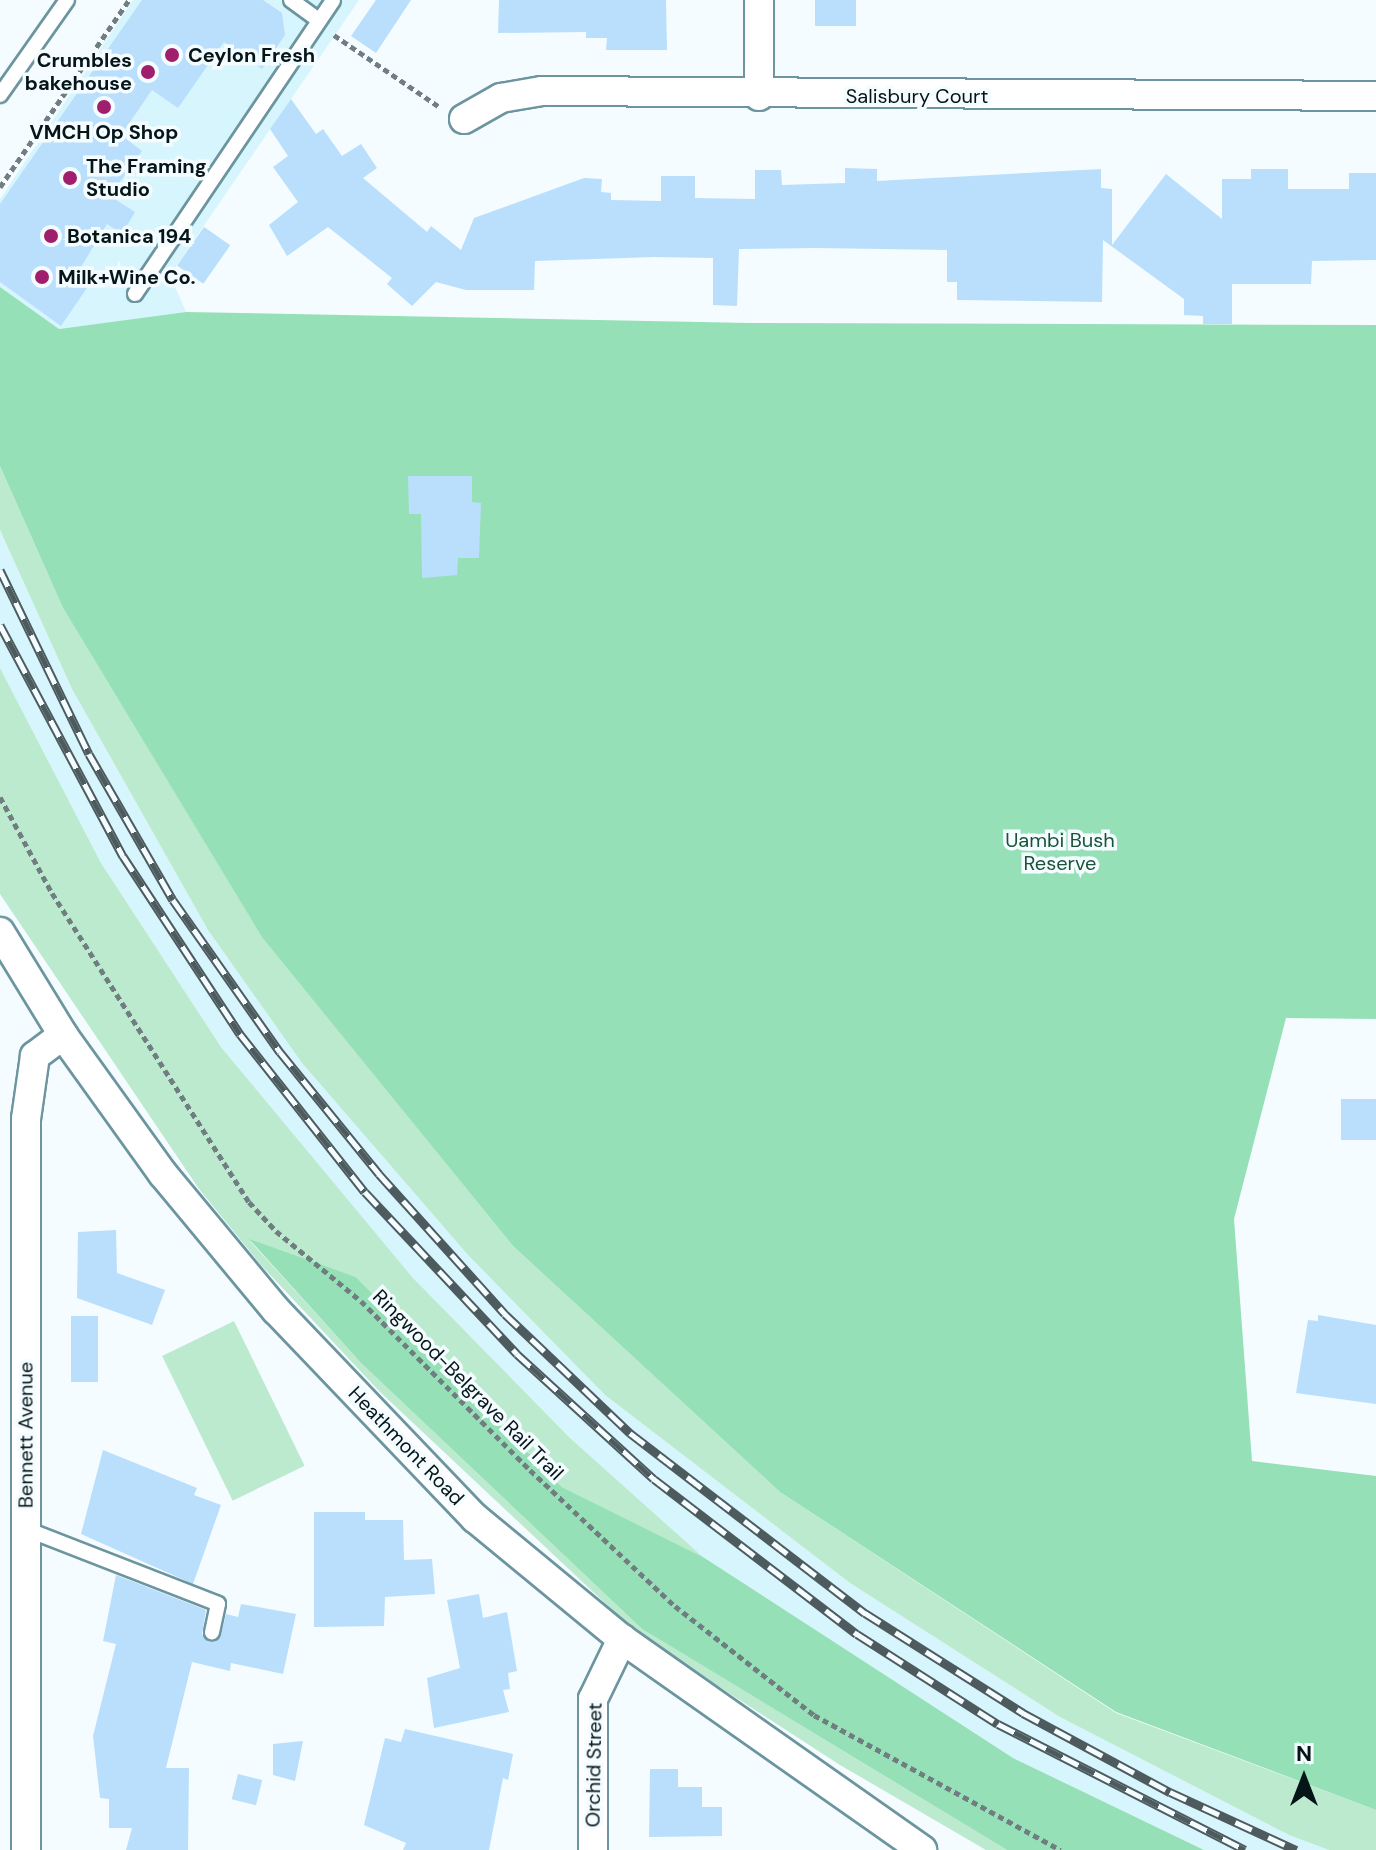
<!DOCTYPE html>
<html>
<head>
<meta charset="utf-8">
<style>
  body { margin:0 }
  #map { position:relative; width:1376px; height:1850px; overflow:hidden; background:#f4fcff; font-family:"DM Sans",sans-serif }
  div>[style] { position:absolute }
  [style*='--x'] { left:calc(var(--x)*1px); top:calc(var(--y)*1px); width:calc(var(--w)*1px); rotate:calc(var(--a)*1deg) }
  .built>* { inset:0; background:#d6f5fd }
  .green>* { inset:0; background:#bceacf; transform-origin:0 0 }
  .forest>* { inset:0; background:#95e0b6 }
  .building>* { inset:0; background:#b9dffc; transform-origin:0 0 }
  .path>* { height:5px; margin-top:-2.5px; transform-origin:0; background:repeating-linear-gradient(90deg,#717e81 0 6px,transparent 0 10px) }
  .roads { filter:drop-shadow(2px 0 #6c959f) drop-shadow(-2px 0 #6c959f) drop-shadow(0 2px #6c959f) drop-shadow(0 -2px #6c959f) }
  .lane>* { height:14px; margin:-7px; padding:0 7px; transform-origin:7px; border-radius:7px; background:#fff }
  .street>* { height:28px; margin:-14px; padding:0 14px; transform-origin:14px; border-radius:14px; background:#fff }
  .rail>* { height:9px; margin-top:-4.5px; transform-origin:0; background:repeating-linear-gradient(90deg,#f4fcff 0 18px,#4d5b5e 0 36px); box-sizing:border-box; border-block:2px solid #4d5b5e }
  .dots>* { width:22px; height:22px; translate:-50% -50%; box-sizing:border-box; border:4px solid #f4fcff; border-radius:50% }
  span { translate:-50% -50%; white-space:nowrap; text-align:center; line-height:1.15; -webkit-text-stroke:7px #f4fcff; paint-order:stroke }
  .poi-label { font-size:20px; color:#051518; font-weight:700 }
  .left { translate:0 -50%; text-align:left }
  .right { translate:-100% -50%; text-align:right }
  .street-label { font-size:20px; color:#051518 }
  .park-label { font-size:20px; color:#1a5338 }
  .north { position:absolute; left:1264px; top:1738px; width:80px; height:80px; -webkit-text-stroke:6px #f4fcff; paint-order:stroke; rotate:0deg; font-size:22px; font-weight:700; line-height:32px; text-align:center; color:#051518 }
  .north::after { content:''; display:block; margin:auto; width:28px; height:36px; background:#051518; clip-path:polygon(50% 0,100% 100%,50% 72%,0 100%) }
</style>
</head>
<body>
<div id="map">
  <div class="built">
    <div style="clip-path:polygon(133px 0,359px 0,170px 275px,186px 312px,59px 329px,0 287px,0 199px)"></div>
    <div style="clip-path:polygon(0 530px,72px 689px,208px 930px,302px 1063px,468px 1255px,605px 1395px,850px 1583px,1060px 1717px,1289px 1835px,1329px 1850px,1204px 1850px,1013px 1758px,703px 1557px,570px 1438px,413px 1278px,221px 1047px,101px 863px,0 668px)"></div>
  </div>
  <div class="green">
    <div style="clip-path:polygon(0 466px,63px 608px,262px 936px,513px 1246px,780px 1492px,1116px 1713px,1376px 1810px,1376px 1850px,1329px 1850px,1289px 1835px,1060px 1717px,850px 1583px,605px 1395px,468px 1255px,302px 1063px,208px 930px,72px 689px,0 530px)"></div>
    <div style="clip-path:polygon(0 668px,101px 863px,221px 1047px,413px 1278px,570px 1438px,703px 1557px,562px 1487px,356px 1277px,250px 1241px,361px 1363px,642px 1629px,1007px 1850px,986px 1850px,840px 1765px,639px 1635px,379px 1391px,261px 1265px,199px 1189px,0 894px)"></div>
    <div style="left:234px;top:1321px;width:161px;height:80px;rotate:64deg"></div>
  </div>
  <div class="forest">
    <div style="clip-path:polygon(0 287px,59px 329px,186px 312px,750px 323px,1376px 325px,1376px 1019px,1286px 1018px,1234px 1219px,1252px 1461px,1376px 1476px,1376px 1810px,1116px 1712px,780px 1492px,513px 1246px,262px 937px,63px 608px,0 466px)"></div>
    <div style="clip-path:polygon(249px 1239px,356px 1277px,562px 1487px,703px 1557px,1013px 1758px,1204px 1850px,1007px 1850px,642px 1629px,361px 1363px)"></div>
  </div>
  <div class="building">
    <div style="clip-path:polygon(142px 0,263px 0,282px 13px,285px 35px,262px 69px,224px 42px,178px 108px,152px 90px,121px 135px,142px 151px,110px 196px,135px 212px,122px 234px,107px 224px,78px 272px,91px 282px,61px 326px,0 282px,0 204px)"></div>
    <div style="clip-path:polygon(376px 0,411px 0,376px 53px,351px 36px)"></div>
    <div style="clip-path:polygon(499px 0,666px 0,667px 50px,606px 50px,607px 38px,586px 38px,586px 32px,498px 33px)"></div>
    <div style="left:815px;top:0;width:41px;height:26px"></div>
    <div style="clip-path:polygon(291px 99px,316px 134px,323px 129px,342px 156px,361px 144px,377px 168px,363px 178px,427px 232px,431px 226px,461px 250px,474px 218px,584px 178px,602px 179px,601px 192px,611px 193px,611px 200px,661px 201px,661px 176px,695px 176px,695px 198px,755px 199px,755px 170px,781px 170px,782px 185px,845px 183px,845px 168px,877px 169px,877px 181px,1101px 169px,1101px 188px,1112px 189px,1112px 245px,1166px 174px,1222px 219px,1222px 179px,1251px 179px,1251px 169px,1288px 169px,1288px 189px,1349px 189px,1349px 173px,1376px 173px,1376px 260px,1312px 261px,1311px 284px,1232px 284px,1232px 324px,1203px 324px,1203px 316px,1184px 315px,1184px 299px,1103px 240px,1102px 302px,957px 300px,957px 282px,947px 282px,947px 250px,816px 248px,739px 249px,737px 306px,713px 305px,713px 258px,654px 257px,535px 261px,534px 290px,466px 290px,436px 282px,412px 306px,387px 284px,392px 278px,328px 227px,287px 256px,269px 225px,298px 202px,273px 167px,288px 156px,270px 129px)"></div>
    <div style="left:204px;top:227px;width:32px;height:47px;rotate:35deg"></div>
    <div style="clip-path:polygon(408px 476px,472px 476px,472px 502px,481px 503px,479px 558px,458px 558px,457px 575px,422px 578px,421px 514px,409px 514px)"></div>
    <div style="left:1341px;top:1099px;width:35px;height:41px"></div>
    <div style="clip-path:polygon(116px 1230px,117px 1273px,165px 1290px,152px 1325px,77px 1298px,78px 1232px)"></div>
    <div style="clip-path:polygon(1318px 1315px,1376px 1325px,1376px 1404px,1296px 1393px,1308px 1320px,1318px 1321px)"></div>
    <div style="left:71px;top:1316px;width:27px;height:66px"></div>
    <div style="clip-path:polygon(103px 1450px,197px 1488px,194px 1495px,221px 1505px,193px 1584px,81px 1534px)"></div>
    <div style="clip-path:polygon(314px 1512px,365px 1512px,365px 1520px,403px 1520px,404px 1560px,432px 1559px,435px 1594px,385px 1597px,384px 1626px,314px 1627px)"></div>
    <div style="clip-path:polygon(116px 1575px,206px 1610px,202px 1634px,209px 1642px,220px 1638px,226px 1614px,238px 1617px,241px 1604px,296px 1614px,283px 1674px,231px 1663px,230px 1671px,192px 1662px,166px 1768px,189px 1768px,188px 1850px,126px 1850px,132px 1828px,109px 1828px,109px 1799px,100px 1798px,93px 1736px,116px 1644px,103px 1641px)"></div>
    <div style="clip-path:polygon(479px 1594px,483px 1618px,507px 1612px,517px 1671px,508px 1673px,510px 1689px,503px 1690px,509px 1712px,434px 1728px,427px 1678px,460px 1668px,447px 1600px)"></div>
    <div style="clip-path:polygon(405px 1729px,513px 1754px,508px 1780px,503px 1778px,489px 1850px,403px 1850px,406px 1843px,364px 1825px,385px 1738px,401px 1742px)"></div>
    <div style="clip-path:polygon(303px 1741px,295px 1781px,273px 1775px,273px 1744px)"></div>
    <div style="clip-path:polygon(650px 1769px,678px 1769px,678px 1787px,702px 1787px,702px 1807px,722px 1807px,722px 1836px,649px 1837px)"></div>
    <div style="left:238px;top:1774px;width:25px;height:26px;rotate:14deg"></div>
  </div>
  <div class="path">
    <div style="--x:334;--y:35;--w:126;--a:34.3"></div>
    <div style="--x:0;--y:187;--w:227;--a:-55.4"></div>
    <div style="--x:0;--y:797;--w:109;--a:61.6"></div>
    <div style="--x:52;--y:893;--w:366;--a:57.5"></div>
    <div style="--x:249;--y:1202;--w:40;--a:47"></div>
    <div style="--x:276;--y:1231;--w:110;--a:39.5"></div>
    <div style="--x:361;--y:1301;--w:239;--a:45"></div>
    <div style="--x:530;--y:1470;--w:199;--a:43.2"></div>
    <div style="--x:675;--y:1606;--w:177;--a:38.1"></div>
    <div style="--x:814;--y:1715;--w:281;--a:28.7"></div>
  </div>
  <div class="roads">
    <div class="lane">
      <div style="--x:291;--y:0;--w:34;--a:36"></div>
      <div style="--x:0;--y:95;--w:116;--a:-54.8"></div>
      <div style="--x:135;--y:294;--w:354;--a:-56"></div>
      <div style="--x:26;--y:1529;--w:206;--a:21.3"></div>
      <div style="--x:218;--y:1604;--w:29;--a:102"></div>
    </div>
    <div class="street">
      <div style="--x:759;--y:96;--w:96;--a:-90"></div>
      <div style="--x:464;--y:119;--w:43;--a:-29.6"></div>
      <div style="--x:501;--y:98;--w:42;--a:-9.7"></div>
      <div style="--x:542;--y:91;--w:834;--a:0.34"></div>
      <div style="--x:0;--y:932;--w:121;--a:58.5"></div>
      <div style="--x:63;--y:1035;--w:171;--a:54.3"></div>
      <div style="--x:163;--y:1174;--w:177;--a:50.3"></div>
      <div style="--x:276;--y:1310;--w:288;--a:46.3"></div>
      <div style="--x:475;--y:1518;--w:190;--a:39.5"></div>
      <div style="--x:622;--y:1639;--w:367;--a:35.1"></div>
      <div style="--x:26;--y:1850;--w:731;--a:-90"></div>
      <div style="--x:26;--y:1119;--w:64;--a:-81.9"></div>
      <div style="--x:35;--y:1056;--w:35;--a:-37"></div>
      <div style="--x:593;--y:1850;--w:151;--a:-90"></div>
      <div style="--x:593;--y:1699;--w:67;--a:-64.2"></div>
    </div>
  </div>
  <div class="rail">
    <div style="--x:0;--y:570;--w:204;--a:64.2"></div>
    <div style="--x:89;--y:754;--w:168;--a:60.1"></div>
    <div style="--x:173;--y:900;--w:186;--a:54.9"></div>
    <div style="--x:280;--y:1052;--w:157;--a:50.9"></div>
    <div style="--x:379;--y:1174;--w:188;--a:48"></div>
    <div style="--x:505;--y:1314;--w:173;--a:43.6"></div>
    <div style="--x:630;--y:1433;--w:296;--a:37.5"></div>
    <div style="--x:865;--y:1613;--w:187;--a:32.3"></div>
    <div style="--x:1023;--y:1713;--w:167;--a:28.3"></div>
    <div style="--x:1170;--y:1792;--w:139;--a:24.7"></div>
    <div style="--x:0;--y:625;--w:262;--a:62"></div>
    <div style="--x:123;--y:856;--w:213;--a:56.7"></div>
    <div style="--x:240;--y:1034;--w:201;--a:51.7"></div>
    <div style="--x:365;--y:1192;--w:222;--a:46.8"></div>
    <div style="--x:517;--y:1354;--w:185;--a:42.4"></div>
    <div style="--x:654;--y:1479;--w:255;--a:37.4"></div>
    <div style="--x:857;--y:1634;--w:167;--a:32.6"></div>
    <div style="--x:998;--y:1724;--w:277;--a:27"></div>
  </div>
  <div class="dots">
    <div style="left:172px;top:55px;background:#a11e6d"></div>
    <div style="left:148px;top:72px;background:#a11e6d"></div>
    <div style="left:104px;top:107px;background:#a11e6d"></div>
    <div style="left:70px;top:178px;background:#a11e6d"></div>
    <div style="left:51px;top:236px;background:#a11e6d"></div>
    <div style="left:42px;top:277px;background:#a11e6d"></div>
  </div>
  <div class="poi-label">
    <span class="left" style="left:188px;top:55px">Ceylon Fresh</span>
    <span class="right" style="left:132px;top:72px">Crumbles<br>bakehouse</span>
    <span style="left:104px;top:132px">VMCH Op Shop</span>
    <span class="left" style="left:86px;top:178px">The Framing<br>Studio</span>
    <span class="left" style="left:67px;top:236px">Botanica 194</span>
    <span class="left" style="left:58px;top:277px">Milk+Wine Co.</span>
  </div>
  <div class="street-label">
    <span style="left:917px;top:96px">Salisbury Court</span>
    <span style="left:468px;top:1385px;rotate:45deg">Ringwood-Belgrave Rail Trail</span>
    <span style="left:26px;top:1435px;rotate:-90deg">Bennett Avenue</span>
    <span style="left:406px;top:1446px;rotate:46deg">Heathmont Road</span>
    <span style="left:594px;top:1765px;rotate:-89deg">Orchid Street</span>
  </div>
  <div class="park-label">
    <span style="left:1060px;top:852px">Uambi Bush<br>Reserve</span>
  </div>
  <div class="north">N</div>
</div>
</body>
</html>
